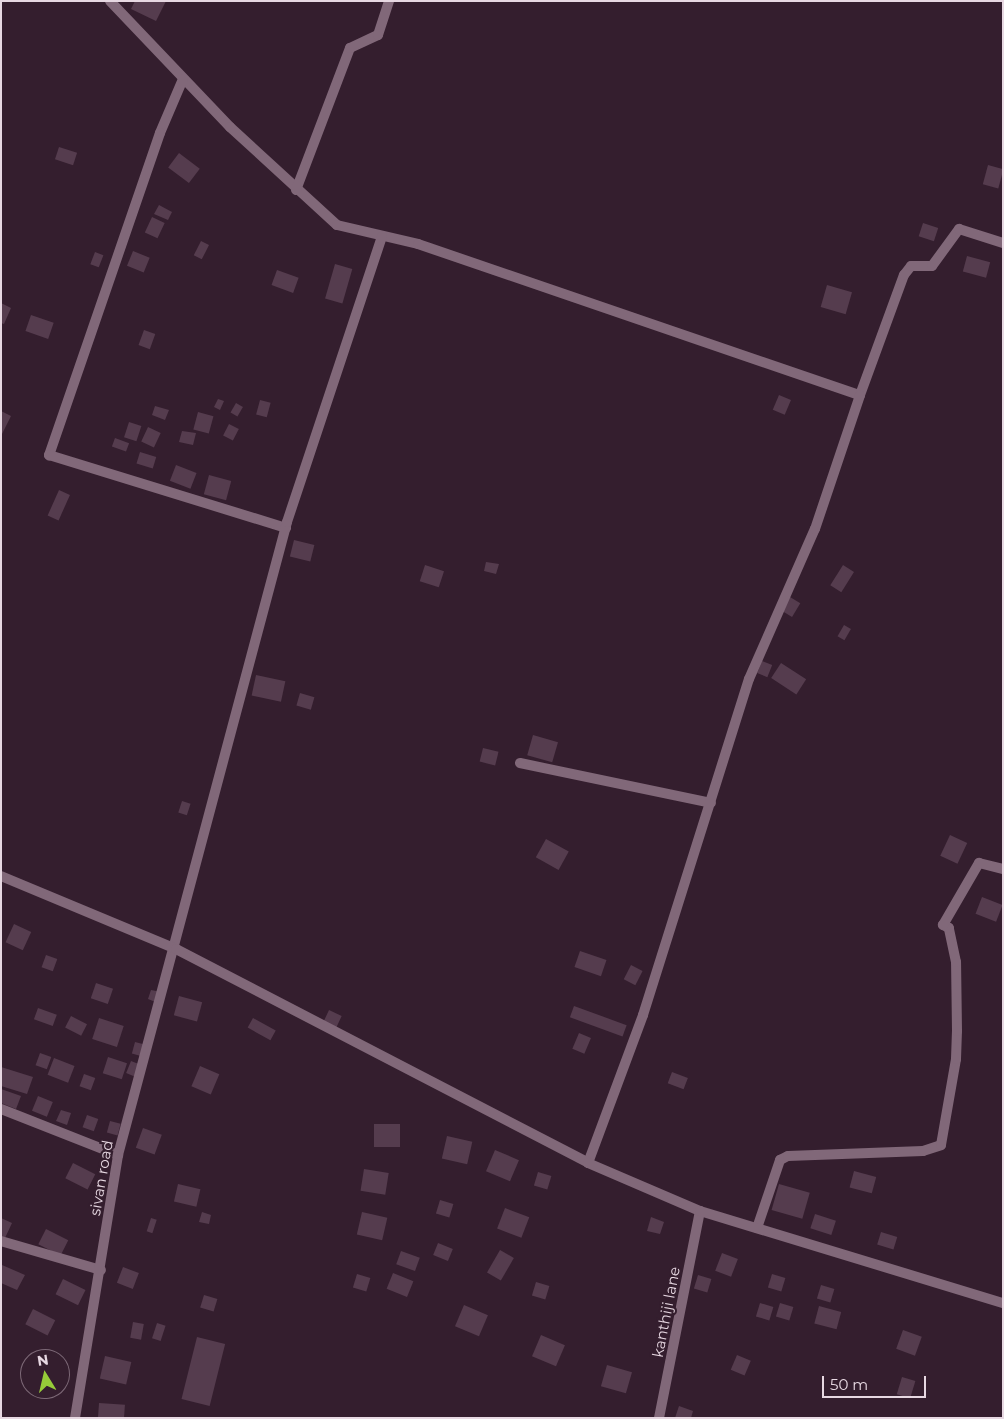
<!DOCTYPE html>
<html>
<head>
<meta charset="utf-8">
<style>
  body { margin:0 }
  #map { position:relative; width:1004px; height:1419px; overflow:hidden; background:#341e2e; font-family:Montserrat,sans-serif }
  div>[style] { position:absolute }
  [style*='--x'] { left:calc(var(--x)*1px); top:calc(var(--y)*1px); width:calc(var(--w)*1px); rotate:calc(var(--a)*1deg) }
  .building>* { inset:0; background:#553c4e; transform-origin:0 0 }
  .minor>* { height:10px; margin:-5px; padding:0 5px; transform-origin:5px; border-radius:5px; background:#816879 }
  .tertiary>* { height:10px; margin:-5px; padding:0 5px; transform-origin:5px; border-radius:5px; background:#816879 }
  span { translate:-50% -50%; white-space:nowrap; text-align:center; line-height:1.15; -webkit-text-stroke:4.5px #341e2e; paint-order:stroke }
  .street-label { font-size:15px; color:#e7d8e2 }
  .frame { position:absolute; inset:0; border:2px solid #e7d8e2; pointer-events:none }
  .north { position:absolute; left:20px; top:1349px; width:50px; height:50px; box-sizing:border-box; background:#341e2e; border:1px solid #7c6876; border-radius:50%; rotate:351deg; font-size:14px; font-weight:700; line-height:20px; text-align:center; color:#e7d8e2 }
  .north::after { content:''; display:block; margin:auto; width:18px; height:22px; background:#96cc39; clip-path:polygon(50% 0,100% 100%,50% 72%,0 100%) }
  .scale { position:absolute; left:822px; top:1376px; width:104px; height:22px; box-sizing:border-box; border:2px solid #e7d8e2; border-top:0; padding-left:6px; font-size:15px; line-height:18px; white-space:nowrap; color:#e7d8e2; -webkit-text-stroke:4px #341e2e; paint-order:stroke }
</style>
</head>
<body>
<div id="map">
  <div class="building">
    <div style="clip-path:polygon(135px 1px,166px 1px,156px 21px,131px 9px)"></div>
    <div style="left:59px;top:147px;width:19px;height:13px;rotate:18deg"></div>
    <div style="left:179px;top:153px;width:26px;height:18px;rotate:37deg"></div>
    <div style="left:988px;top:165px;width:16px;height:20px;rotate:15deg"></div>
    <div style="clip-path:polygon(159px 205px,172px 212px,168px 220px,154px 214px)"></div>
    <div style="left:152px;top:217px;width:14px;height:17px;rotate:25deg"></div>
    <div style="left:923px;top:223px;width:16px;height:14px;rotate:18deg"></div>
    <div style="left:201px;top:241px;width:9px;height:16px;rotate:27deg"></div>
    <div style="left:133px;top:251px;width:18px;height:16px;rotate:22deg"></div>
    <div style="left:95px;top:252px;width:9px;height:13px;rotate:21deg"></div>
    <div style="left:967px;top:256px;width:24px;height:16px;rotate:15deg"></div>
    <div style="left:335px;top:264px;width:18px;height:36px;rotate:16deg"></div>
    <div style="left:277px;top:270px;width:23px;height:16px;rotate:20deg"></div>
    <div style="left:827px;top:285px;width:26px;height:23px;rotate:16deg"></div>
    <div style="clip-path:polygon(1px 303px,11px 308px,4px 324px,1px 323px)"></div>
    <div style="left:31px;top:315px;width:24px;height:17px;rotate:19deg"></div>
    <div style="left:144px;top:330px;width:12px;height:16px;rotate:20deg"></div>
    <div style="left:779px;top:395px;width:13px;height:16px;rotate:23deg"></div>
    <div style="clip-path:polygon(218px 399px,224px 401px,220px 410px,214px 407px)"></div>
    <div style="left:260px;top:400px;width:11px;height:15px;rotate:15deg"></div>
    <div style="left:236px;top:403px;width:8px;height:11px;rotate:30deg"></div>
    <div style="clip-path:polygon(155px 406px,169px 410px,165px 420px,152px 415px)"></div>
    <div style="clip-path:polygon(1px 411px,11px 416px,1px 436px)"></div>
    <div style="left:198px;top:412px;width:16px;height:18px;rotate:15deg"></div>
    <div style="left:129px;top:422px;width:13px;height:16px;rotate:18deg"></div>
    <div style="left:229px;top:424px;width:11px;height:13px;rotate:27deg"></div>
    <div style="left:148px;top:427px;width:14px;height:16px;rotate:25deg"></div>
    <div style="clip-path:polygon(182px 431px,196px 433px,193px 445px,179px 442px)"></div>
    <div style="left:115px;top:438px;width:15px;height:9px;rotate:20deg"></div>
    <div style="left:140px;top:452px;width:17px;height:12px;rotate:17deg"></div>
    <div style="left:176px;top:465px;width:22px;height:17px;rotate:21deg"></div>
    <div style="left:209px;top:475px;width:23px;height:20px;rotate:15deg"></div>
    <div style="left:59px;top:490px;width:12px;height:28px;rotate:24deg"></div>
    <div style="left:294px;top:540px;width:21px;height:17px;rotate:14deg"></div>
    <div style="clip-path:polygon(486px 562px,499px 564px,496px 574px,484px 571px)"></div>
    <div style="left:425px;top:565px;width:20px;height:17px;rotate:18deg"></div>
    <div style="left:843px;top:565px;width:13px;height:24px;rotate:32deg"></div>
    <div style="left:790px;top:597px;width:12px;height:16px;rotate:31deg"></div>
    <div style="left:844px;top:625px;width:8px;height:13px;rotate:30deg"></div>
    <div style="left:762px;top:661px;width:11px;height:13px;rotate:22deg"></div>
    <div style="left:781px;top:663px;width:30px;height:18px;rotate:33deg"></div>
    <div style="left:256px;top:675px;width:30px;height:21px;rotate:12deg"></div>
    <div style="left:300px;top:693px;width:15px;height:13px;rotate:16deg"></div>
    <div style="left:533px;top:735px;width:26px;height:21px;rotate:16deg"></div>
    <div style="left:483px;top:748px;width:16px;height:14px;rotate:14deg"></div>
    <div style="left:182px;top:801px;width:9px;height:12px;rotate:18deg"></div>
    <div style="left:950px;top:835px;width:19px;height:23px;rotate:25deg"></div>
    <div style="left:546px;top:839px;width:26px;height:21px;rotate:29deg"></div>
    <div style="left:982px;top:897px;width:22px;height:18px;rotate:21deg"></div>
    <div style="left:14px;top:924px;width:19px;height:20px;rotate:25deg"></div>
    <div style="left:580px;top:951px;width:28px;height:17px;rotate:19deg"></div>
    <div style="left:46px;top:955px;width:12px;height:13px;rotate:20deg"></div>
    <div style="left:631px;top:965px;width:13px;height:16px;rotate:27deg"></div>
    <div style="left:96px;top:983px;width:18px;height:16px;rotate:19deg"></div>
    <div style="clip-path:polygon(151px 990px,161px 992px,158px 1003px,148px 999px)"></div>
    <div style="left:179px;top:996px;width:24px;height:20px;rotate:15deg"></div>
    <div style="left:574px;top:1006px;width:56px;height:12px;rotate:20deg"></div>
    <div style="left:38px;top:1008px;width:20px;height:12px;rotate:20deg"></div>
    <div style="left:329px;top:1010px;width:14px;height:16px;rotate:25deg"></div>
    <div style="left:71px;top:1016px;width:18px;height:13px;rotate:27deg"></div>
    <div style="left:99px;top:1018px;width:26px;height:22px;rotate:18deg"></div>
    <div style="left:253px;top:1018px;width:26px;height:11px;rotate:29deg"></div>
    <div style="left:579px;top:1033px;width:13px;height:17px;rotate:23deg"></div>
    <div style="left:135px;top:1042px;width:11px;height:12px;rotate:15deg"></div>
    <div style="left:40px;top:1053px;width:12px;height:13px;rotate:20deg"></div>
    <div style="left:108px;top:1057px;width:20px;height:17px;rotate:18deg"></div>
    <div style="left:54px;top:1058px;width:22px;height:18px;rotate:21deg"></div>
    <div style="left:131px;top:1061px;width:11px;height:13px;rotate:22deg"></div>
    <div style="left:200px;top:1066px;width:21px;height:22px;rotate:23deg"></div>
    <div style="clip-path:polygon(1px 1067px,33px 1077px,27px 1094px,1px 1086px)"></div>
    <div style="left:672px;top:1072px;width:17px;height:12px;rotate:21deg"></div>
    <div style="left:84px;top:1074px;width:12px;height:13px;rotate:20deg"></div>
    <div style="clip-path:polygon(1px 1089px,21px 1096px,16px 1109px,1px 1103px)"></div>
    <div style="left:38px;top:1096px;width:16px;height:16px;rotate:22deg"></div>
    <div style="clip-path:polygon(61px 1110px,71px 1113px,67px 1125px,56px 1121px)"></div>
    <div style="left:87px;top:1115px;width:12px;height:13px;rotate:20deg"></div>
    <div style="left:110px;top:1121px;width:11px;height:12px;rotate:15deg"></div>
    <div style="left:374px;top:1124px;width:26px;height:23px"></div>
    <div style="left:143px;top:1128px;width:20px;height:21px;rotate:20deg"></div>
    <div style="left:447px;top:1136px;width:26px;height:23px;rotate:13deg"></div>
    <div style="left:495px;top:1150px;width:26px;height:23px;rotate:23deg"></div>
    <div style="left:73px;top:1163px;width:25px;height:17px;rotate:27deg"></div>
    <div style="left:364px;top:1169px;width:25px;height:22px;rotate:9deg"></div>
    <div style="left:854px;top:1171px;width:23px;height:17px;rotate:15deg"></div>
    <div style="left:538px;top:1172px;width:14px;height:14px;rotate:17deg"></div>
    <div style="left:178px;top:1184px;width:23px;height:18px;rotate:13deg"></div>
    <div style="left:779px;top:1184px;width:32px;height:27px;rotate:16deg"></div>
    <div style="left:440px;top:1200px;width:14px;height:14px;rotate:17deg"></div>
    <div style="left:505px;top:1208px;width:26px;height:22px;rotate:21deg"></div>
    <div style="clip-path:polygon(202px 1212px,211px 1215px,209px 1224px,199px 1222px)"></div>
    <div style="left:362px;top:1212px;width:26px;height:23px;rotate:13deg"></div>
    <div style="left:815px;top:1214px;width:22px;height:15px;rotate:18deg"></div>
    <div style="clip-path:polygon(651px 1217px,664px 1222px,660px 1234px,647px 1231px)"></div>
    <div style="clip-path:polygon(1px 1218px,12px 1223px,5px 1238px,1px 1237px)"></div>
    <div style="left:151px;top:1218px;width:6px;height:14px;rotate:18deg"></div>
    <div style="left:46px;top:1229px;width:25px;height:17px;rotate:27deg"></div>
    <div style="left:881px;top:1232px;width:17px;height:13px;rotate:17deg"></div>
    <div style="left:438px;top:1243px;width:16px;height:13px;rotate:22deg"></div>
    <div style="left:500px;top:1250px;width:16px;height:26px;rotate:30deg"></div>
    <div style="left:401px;top:1251px;width:20px;height:14px;rotate:20deg"></div>
    <div style="left:722px;top:1253px;width:17px;height:19px;rotate:21deg"></div>
    <div style="clip-path:polygon(2px 1265px,25px 1275px,17px 1290px,1px 1283px)"></div>
    <div style="left:123px;top:1267px;width:17px;height:17px;rotate:21deg"></div>
    <div style="left:393px;top:1273px;width:22px;height:17px;rotate:22deg"></div>
    <div style="left:357px;top:1274px;width:14px;height:14px;rotate:17deg"></div>
    <div style="left:772px;top:1274px;width:14px;height:14px;rotate:17deg"></div>
    <div style="left:698px;top:1275px;width:14px;height:14px;rotate:17deg"></div>
    <div style="left:63px;top:1279px;width:25px;height:17px;rotate:26deg"></div>
    <div style="left:536px;top:1282px;width:14px;height:14px;rotate:17deg"></div>
    <div style="left:821px;top:1285px;width:14px;height:14px;rotate:17deg"></div>
    <div style="left:204px;top:1295px;width:14px;height:13px;rotate:17deg"></div>
    <div style="left:760px;top:1303px;width:14px;height:14px;rotate:17deg"></div>
    <div style="left:780px;top:1303px;width:14px;height:14px;rotate:17deg"></div>
    <div style="left:464px;top:1305px;width:26px;height:23px;rotate:23deg"></div>
    <div style="left:819px;top:1306px;width:23px;height:18px;rotate:15deg"></div>
    <div style="left:33px;top:1309px;width:25px;height:17px;rotate:27deg"></div>
    <div style="left:133px;top:1322px;width:11px;height:16px;rotate:10deg"></div>
    <div style="left:157px;top:1323px;width:9px;height:16px;rotate:18deg"></div>
    <div style="left:903px;top:1330px;width:20px;height:20px;rotate:20deg"></div>
    <div style="left:541px;top:1335px;width:26px;height:23px;rotate:23deg"></div>
    <div style="left:197px;top:1337px;width:29px;height:64px;rotate:14deg"></div>
    <div style="left:737px;top:1355px;width:15px;height:16px;rotate:23deg"></div>
    <div style="left:105px;top:1356px;width:27px;height:23px;rotate:13deg"></div>
    <div style="clip-path:polygon(60px 1362px,68px 1363px,64px 1388px,60px 1387px)"></div>
    <div style="left:607px;top:1365px;width:26px;height:22px;rotate:16deg"></div>
    <div style="left:902px;top:1377px;width:14px;height:18px;rotate:17deg"></div>
    <div style="left:99px;top:1403px;width:26px;height:15px;rotate:4deg"></div>
    <div style="clip-path:polygon(679px 1406px,693px 1411px,691px 1418px,675px 1418px)"></div>
  </div>
  <div class="minor">
    <div style="--x:110;--y:1;--w:174;--a:46.4"></div>
    <div style="--x:230;--y:127;--w:145;--a:42.5"></div>
    <div style="--x:337;--y:225;--w:83;--a:13.2"></div>
    <div style="--x:418;--y:244;--w:467;--a:18.9"></div>
    <div style="--x:860;--y:395;--w:128;--a:-69.9"></div>
    <div style="--x:904;--y:275;--w:11;--a:-52"></div>
    <div style="--x:911;--y:266;--w:21;--a:0"></div>
    <div style="--x:932;--y:266;--w:46;--a:-53.9"></div>
    <div style="--x:959;--y:229;--w:46;--a:17.7"></div>
    <div style="--x:183;--y:79;--w:59;--a:113.1"></div>
    <div style="--x:160;--y:133;--w:341;--a:109"></div>
    <div style="--x:49;--y:455;--w:248;--a:17.1"></div>
    <div style="--x:296;--y:190;--w:152;--a:-69.2"></div>
    <div style="--x:350;--y:48;--w:31;--a:-25"></div>
    <div style="--x:378;--y:35;--w:36;--a:-72"></div>
    <div style="--x:520;--y:763;--w:195;--a:11.8"></div>
    <div style="--x:1;--y:1109;--w:126;--a:21.5"></div>
    <div style="--x:588;--y:1163;--w:158;--a:-69.6"></div>
    <div style="--x:643;--y:1015;--w:352;--a:-72.5"></div>
    <div style="--x:749;--y:679;--w:164;--a:-66.3"></div>
    <div style="--x:815;--y:529;--w:141;--a:-71.4"></div>
    <div style="--x:757;--y:1228;--w:72;--a:-71.3"></div>
    <div style="--x:780;--y:1160;--w:9;--a:-27"></div>
    <div style="--x:788;--y:1156;--w:135;--a:-2.1"></div>
    <div style="--x:923;--y:1151;--w:19;--a:-18"></div>
    <div style="--x:941;--y:1145;--w:87;--a:-80.1"></div>
    <div style="--x:956;--y:1059;--w:28;--a:-88"></div>
    <div style="--x:957;--y:1031;--w:69;--a:-90.8"></div>
    <div style="--x:956;--y:962;--w:35;--a:-102"></div>
    <div style="--x:949;--y:928;--w:7;--a:-153"></div>
    <div style="--x:943;--y:925;--w:72;--a:-59.9"></div>
    <div style="--x:979;--y:863;--w:25;--a:14"></div>
    <div style="--x:1;--y:1241;--w:104;--a:16.2"></div>
    <div style="--x:75;--y:1418;--w:266;--a:-80.7"></div>
    <div style="--x:118;--y:1155;--w:655;--a:-75.05"></div>
    <div style="--x:287;--y:522;--w:301;--a:-71.6"></div>
    <div style="--x:659;--y:1418;--w:211;--a:-78.8"></div>
  </div>
  <div class="tertiary">
    <div style="--x:1;--y:876;--w:190;--a:22.6"></div>
    <div style="--x:176;--y:949;--w:464;--a:27.4"></div>
    <div style="--x:588;--y:1163;--w:122;--a:23.2"></div>
    <div style="--x:700;--y:1211;--w:317;--a:16.9"></div>
  </div>
  <div class="street-label">
    <span style="left:101px;top:1178px;rotate:-80deg">sivan road</span>
    <span style="left:666px;top:1312px;rotate:-79deg">kanthiji lane</span>
  </div>
  <div class="frame"></div>
  <div class="north">N</div>
  <div class="scale">50 m</div>
</div>
</body>
</html>
